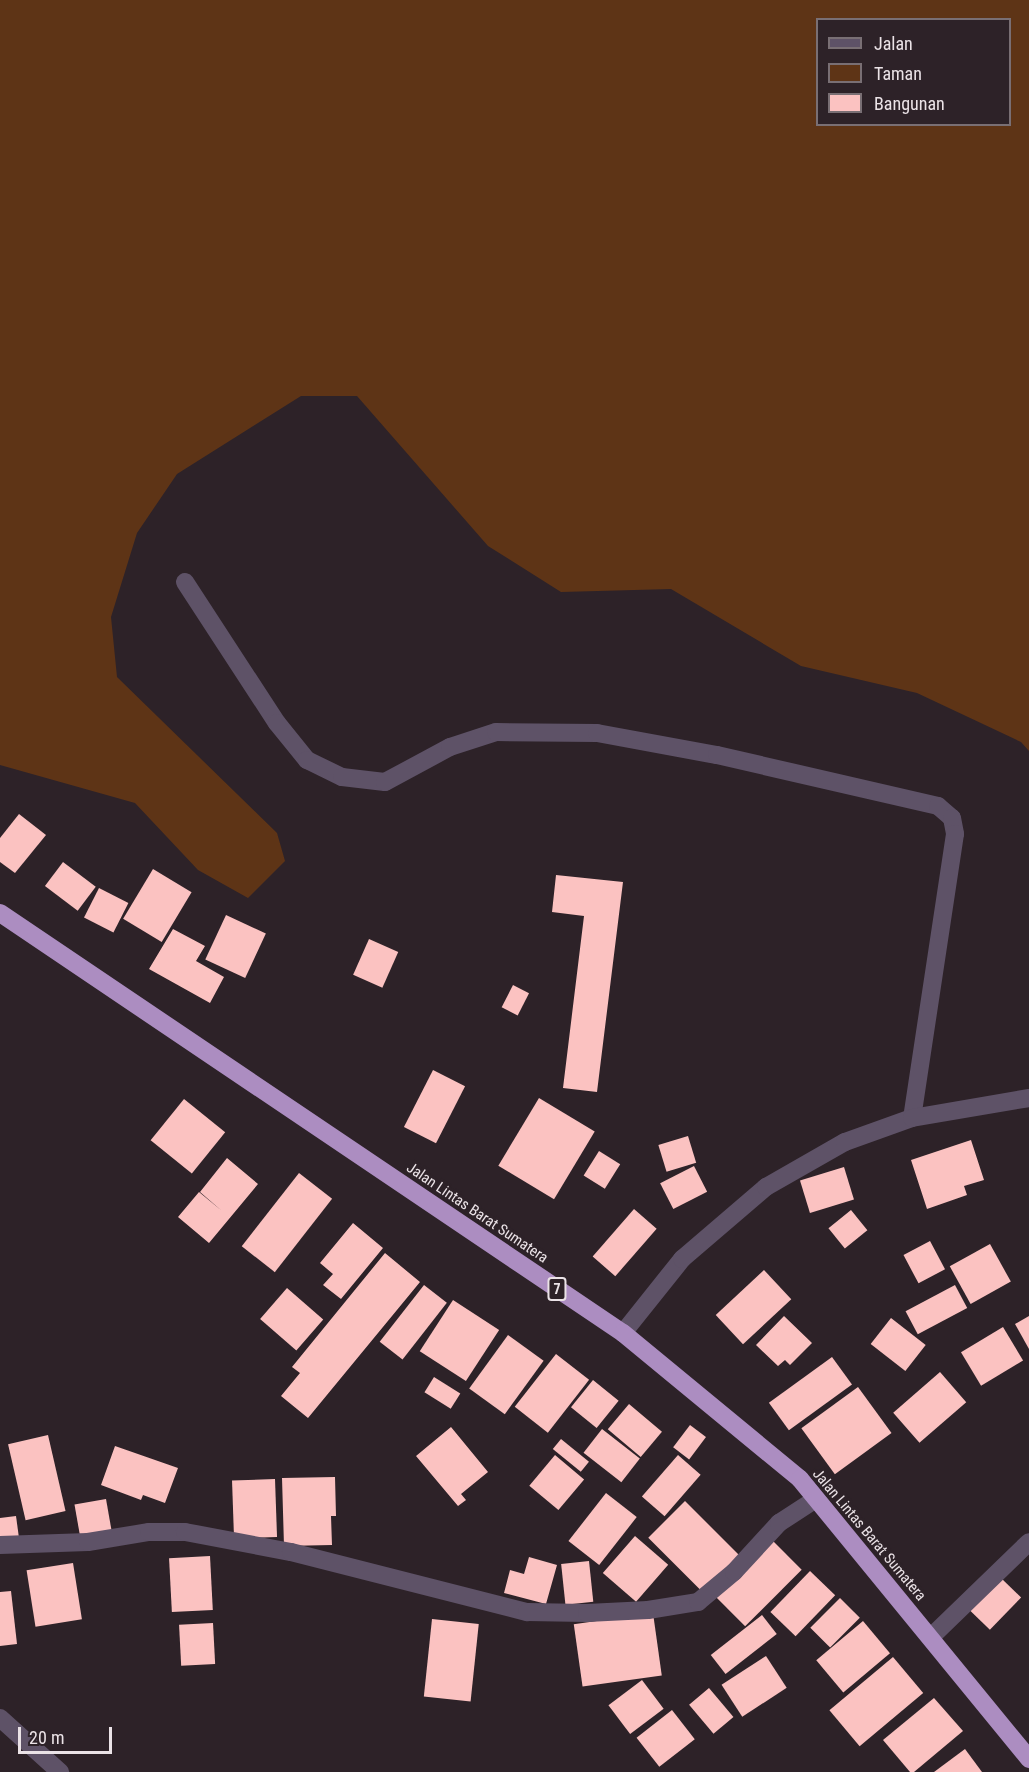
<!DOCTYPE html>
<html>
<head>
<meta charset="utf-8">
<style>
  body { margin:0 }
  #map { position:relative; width:1029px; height:1772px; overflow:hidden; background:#2d2228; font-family:"Roboto Condensed",sans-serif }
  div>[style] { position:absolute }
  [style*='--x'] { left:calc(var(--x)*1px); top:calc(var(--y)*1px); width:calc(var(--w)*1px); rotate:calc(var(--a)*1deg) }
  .green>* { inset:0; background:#5e3416 }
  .building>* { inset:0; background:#fbc2c1; transform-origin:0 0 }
  .street>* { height:18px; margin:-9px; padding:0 9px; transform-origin:9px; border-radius:9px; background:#5e5267 }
  .highway>* { height:18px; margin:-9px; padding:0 9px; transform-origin:9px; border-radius:9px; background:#ac8dc1 }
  span { translate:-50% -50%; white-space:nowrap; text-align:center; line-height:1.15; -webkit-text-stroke:6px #2d2228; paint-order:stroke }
  .shield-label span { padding:2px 4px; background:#2d2228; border:2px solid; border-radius:4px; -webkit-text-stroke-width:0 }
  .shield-label { font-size:14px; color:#ebe3e7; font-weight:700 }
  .street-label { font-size:15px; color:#ebe3e7 }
  .legend { position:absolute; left:816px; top:18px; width:195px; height:108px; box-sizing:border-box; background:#2d2228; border:2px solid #796f74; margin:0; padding:8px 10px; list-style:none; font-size:18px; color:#ebe3e7 }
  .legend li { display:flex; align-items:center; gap:12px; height:30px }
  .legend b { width:30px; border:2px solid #796f74 }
  .scale { position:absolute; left:18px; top:1727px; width:94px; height:27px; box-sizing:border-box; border:3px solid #ebe3e7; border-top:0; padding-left:8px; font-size:18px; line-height:21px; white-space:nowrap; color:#ebe3e7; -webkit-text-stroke:4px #2d2228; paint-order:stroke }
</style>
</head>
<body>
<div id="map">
  <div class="green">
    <div style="clip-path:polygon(evenodd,0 0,1029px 0,1029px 751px,1021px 742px,917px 693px,801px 666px,671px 589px,561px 592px,488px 546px,357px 396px,301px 396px,177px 474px,137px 533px,111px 617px,117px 677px,277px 833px,285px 861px,248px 898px,198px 870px,135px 803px,0 765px,0 0,818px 20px,1010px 20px,1010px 124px,818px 124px,818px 20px)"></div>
  </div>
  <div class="building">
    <div style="clip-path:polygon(19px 814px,46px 835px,15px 873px,0 862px,0 838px)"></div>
    <div style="left:63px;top:862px;width:41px;height:30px;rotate:37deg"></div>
    <div style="left:153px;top:869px;width:45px;height:58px;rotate:31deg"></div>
    <div style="clip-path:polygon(556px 875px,623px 882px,597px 1092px,563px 1088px,584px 916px,552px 912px)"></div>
    <div style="left:99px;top:888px;width:33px;height:33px;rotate:27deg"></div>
    <div style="left:226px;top:915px;width:44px;height:49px;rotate:25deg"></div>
    <div style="clip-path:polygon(173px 929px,205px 946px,196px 961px,224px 977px,210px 1003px,149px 969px)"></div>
    <div style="left:369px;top:939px;width:32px;height:39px;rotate:24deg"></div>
    <div style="left:513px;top:985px;width:18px;height:25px;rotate:27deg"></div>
    <div style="left:433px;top:1070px;width:36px;height:64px;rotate:27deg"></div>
    <div style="left:539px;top:1098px;width:65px;height:79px;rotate:31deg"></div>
    <div style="left:184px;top:1099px;width:53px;height:53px;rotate:39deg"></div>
    <div style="left:688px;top:1136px;width:28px;height:31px;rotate:73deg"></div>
    <div style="clip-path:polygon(971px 1140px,984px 1180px,964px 1186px,967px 1195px,927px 1209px,911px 1160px)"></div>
    <div style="left:599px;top:1151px;width:25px;height:29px;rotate:32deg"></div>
    <div style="clip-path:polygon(227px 1158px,258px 1184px,209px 1243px,178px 1217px,199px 1192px,222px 1211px,200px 1192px)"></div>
    <div style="left:694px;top:1166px;width:29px;height:38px;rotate:63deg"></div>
    <div style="left:844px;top:1167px;width:34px;height:46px;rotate:73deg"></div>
    <div style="left:299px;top:1173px;width:42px;height:93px;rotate:38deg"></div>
    <div style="left:634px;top:1209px;width:30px;height:63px;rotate:41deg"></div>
    <div style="left:851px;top:1210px;width:26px;height:29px;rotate:51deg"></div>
    <div style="clip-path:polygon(353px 1223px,383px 1248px,341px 1299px,323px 1285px,333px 1274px,320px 1263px)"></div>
    <div style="left:930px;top:1241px;width:32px;height:30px;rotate:62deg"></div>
    <div style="left:990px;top:1244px;width:43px;height:46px;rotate:61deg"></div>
    <div style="clip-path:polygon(385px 1253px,420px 1282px,308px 1418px,281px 1396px,300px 1373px,292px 1367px)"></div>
    <div style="left:764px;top:1270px;width:40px;height:66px;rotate:47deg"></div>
    <div style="left:424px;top:1285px;width:29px;height:72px;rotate:38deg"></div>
    <div style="left:955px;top:1285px;width:26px;height:56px;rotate:62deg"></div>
    <div style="left:287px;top:1288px;width:48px;height:41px;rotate:41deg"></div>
    <div style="left:453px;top:1300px;width:55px;height:61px;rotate:33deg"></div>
    <div style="clip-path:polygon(784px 1316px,812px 1343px,790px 1365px,785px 1360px,778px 1366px,756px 1345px)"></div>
    <div style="clip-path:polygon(1029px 1316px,1029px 1349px,1015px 1324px)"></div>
    <div style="left:891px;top:1318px;width:44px;height:33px;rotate:38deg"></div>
    <div style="left:1003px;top:1327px;width:39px;height:49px;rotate:59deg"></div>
    <div style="left:508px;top:1335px;width:44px;height:66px;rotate:36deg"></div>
    <div style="left:556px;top:1354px;width:42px;height:67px;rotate:38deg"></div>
    <div style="left:832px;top:1357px;width:34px;height:78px;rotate:54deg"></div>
    <div style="left:940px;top:1372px;width:40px;height:62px;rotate:49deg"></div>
    <div style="left:434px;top:1377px;width:31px;height:18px;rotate:32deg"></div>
    <div style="left:593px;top:1380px;width:33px;height:35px;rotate:39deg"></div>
    <div style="left:858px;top:1387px;width:57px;height:70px;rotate:54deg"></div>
    <div style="left:629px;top:1404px;width:43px;height:33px;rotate:40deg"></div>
    <div style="left:690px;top:1425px;width:20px;height:28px;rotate:37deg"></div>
    <div style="clip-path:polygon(451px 1427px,488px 1472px,461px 1494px,466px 1500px,458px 1506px,416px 1456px)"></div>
    <div style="left:602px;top:1429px;width:48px;height:30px;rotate:38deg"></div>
    <div style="left:48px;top:1435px;width:78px;height:41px;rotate:77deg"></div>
    <div style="left:561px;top:1439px;width:36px;height:13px;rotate:39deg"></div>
    <div style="clip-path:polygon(115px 1446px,178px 1468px,165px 1503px,143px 1495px,141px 1500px,101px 1485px)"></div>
    <div style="left:555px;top:1455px;width:38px;height:40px;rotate:40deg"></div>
    <div style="left:678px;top:1455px;width:30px;height:55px;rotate:41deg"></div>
    <div style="clip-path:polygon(335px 1477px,336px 1516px,331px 1516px,332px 1545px,284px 1546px,282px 1478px)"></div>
    <div style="left:275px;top:1479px;width:58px;height:43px;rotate:88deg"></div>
    <div style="left:606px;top:1493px;width:39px;height:61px;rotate:38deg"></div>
    <div style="left:106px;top:1499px;width:36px;height:32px;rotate:80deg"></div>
    <div style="left:685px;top:1501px;width:81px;height:52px;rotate:45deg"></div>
    <div style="clip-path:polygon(16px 1516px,19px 1538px,0 1540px,0 1518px)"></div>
    <div style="left:635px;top:1536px;width:44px;height:49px;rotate:41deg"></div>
    <div style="left:772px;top:1540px;width:42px;height:80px;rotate:45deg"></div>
    <div style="left:210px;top:1556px;width:54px;height:41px;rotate:87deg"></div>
    <div style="clip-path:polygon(529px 1557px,557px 1565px,546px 1604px,504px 1593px,510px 1570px,524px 1574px)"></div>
    <div style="left:589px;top:1561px;width:41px;height:28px;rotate:84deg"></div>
    <div style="left:73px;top:1563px;width:57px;height:47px;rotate:81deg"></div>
    <div style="left:810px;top:1571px;width:35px;height:57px;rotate:44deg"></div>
    <div style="left:1001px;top:1578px;width:28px;height:45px;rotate:44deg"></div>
    <div style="clip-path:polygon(11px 1591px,17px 1644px,0 1646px,0 1592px)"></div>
    <div style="left:840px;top:1598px;width:28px;height:42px;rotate:45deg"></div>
    <div style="left:653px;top:1613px;width:63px;height:80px;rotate:82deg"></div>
    <div style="left:762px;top:1615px;width:24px;height:65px;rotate:52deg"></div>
    <div style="left:432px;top:1619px;width:47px;height:78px;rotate:6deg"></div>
    <div style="left:863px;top:1621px;width:42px;height:61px;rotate:50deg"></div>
    <div style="left:213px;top:1623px;width:41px;height:34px;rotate:87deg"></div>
    <div style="left:766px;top:1656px;width:38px;height:53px;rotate:57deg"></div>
    <div style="left:893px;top:1657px;width:47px;height:83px;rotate:50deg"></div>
    <div style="left:642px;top:1680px;width:36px;height:42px;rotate:53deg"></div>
    <div style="left:709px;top:1688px;width:38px;height:26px;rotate:50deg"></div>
    <div style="clip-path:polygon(934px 1698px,963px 1731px,914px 1772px,910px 1772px,883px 1740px)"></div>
    <div style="left:672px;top:1710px;width:37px;height:45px;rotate:52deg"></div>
    <div style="clip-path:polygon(965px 1749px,982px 1772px,934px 1772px)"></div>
  </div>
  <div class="street">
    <div style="--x:185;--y:582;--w:168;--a:56.9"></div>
    <div style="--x:277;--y:723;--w:48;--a:51"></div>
    <div style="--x:307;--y:760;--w:39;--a:26"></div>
    <div style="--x:342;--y:777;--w:43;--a:6.6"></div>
    <div style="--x:385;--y:782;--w:74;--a:-28.3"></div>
    <div style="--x:450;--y:747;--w:48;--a:-18.1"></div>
    <div style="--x:496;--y:732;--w:101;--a:0.6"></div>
    <div style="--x:597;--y:733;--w:122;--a:10.4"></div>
    <div style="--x:717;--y:755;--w:227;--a:13"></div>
    <div style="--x:938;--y:806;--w:18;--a:41"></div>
    <div style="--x:952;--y:818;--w:16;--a:79"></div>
    <div style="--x:955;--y:834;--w:287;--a:98.6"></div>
    <div style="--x:623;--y:1333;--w:95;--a:-51.4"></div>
    <div style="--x:682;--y:1259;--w:111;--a:-40.6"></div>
    <div style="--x:766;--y:1187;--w:91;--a:-29.7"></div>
    <div style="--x:845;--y:1142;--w:71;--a:-19.7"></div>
    <div style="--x:912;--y:1118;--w:119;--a:-9.7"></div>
    <div style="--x:0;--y:1545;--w:88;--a:-2"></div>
    <div style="--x:88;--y:1542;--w:62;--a:-9.3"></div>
    <div style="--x:149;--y:1532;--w:36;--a:0"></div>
    <div style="--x:185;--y:1532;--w:108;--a:10.7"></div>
    <div style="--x:291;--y:1552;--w:244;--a:14.3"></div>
    <div style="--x:527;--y:1612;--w:60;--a:1"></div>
    <div style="--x:587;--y:1613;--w:61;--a:-2.8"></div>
    <div style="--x:648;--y:1610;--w:51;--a:-9.1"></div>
    <div style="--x:698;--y:1602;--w:47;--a:-39.8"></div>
    <div style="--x:734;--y:1572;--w:67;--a:-47.4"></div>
    <div style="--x:779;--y:1523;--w:44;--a:-33"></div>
    <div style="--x:931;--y:1637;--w:136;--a:-44.1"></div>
    <div style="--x:0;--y:1718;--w:81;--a:42"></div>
  </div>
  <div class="highway">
    <div style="--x:0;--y:913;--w:751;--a:33.99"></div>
    <div style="--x:623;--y:1333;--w:229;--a:39.5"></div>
    <div style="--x:800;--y:1479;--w:362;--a:50.7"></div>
  </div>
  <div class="shield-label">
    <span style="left:557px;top:1289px">7</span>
  </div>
  <div class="street-label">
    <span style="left:477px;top:1213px;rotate:34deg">Jalan Lintas Barat Sumatera</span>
    <span style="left:869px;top:1535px;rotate:50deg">Jalan Lintas Barat Sumatera</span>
  </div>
  <ul class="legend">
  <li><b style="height:8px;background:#5e5267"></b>Jalan</li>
  <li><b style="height:16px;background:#5e3416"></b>Taman</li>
  <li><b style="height:16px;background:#fbc2c1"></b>Bangunan</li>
  </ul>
  <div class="scale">20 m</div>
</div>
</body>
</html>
